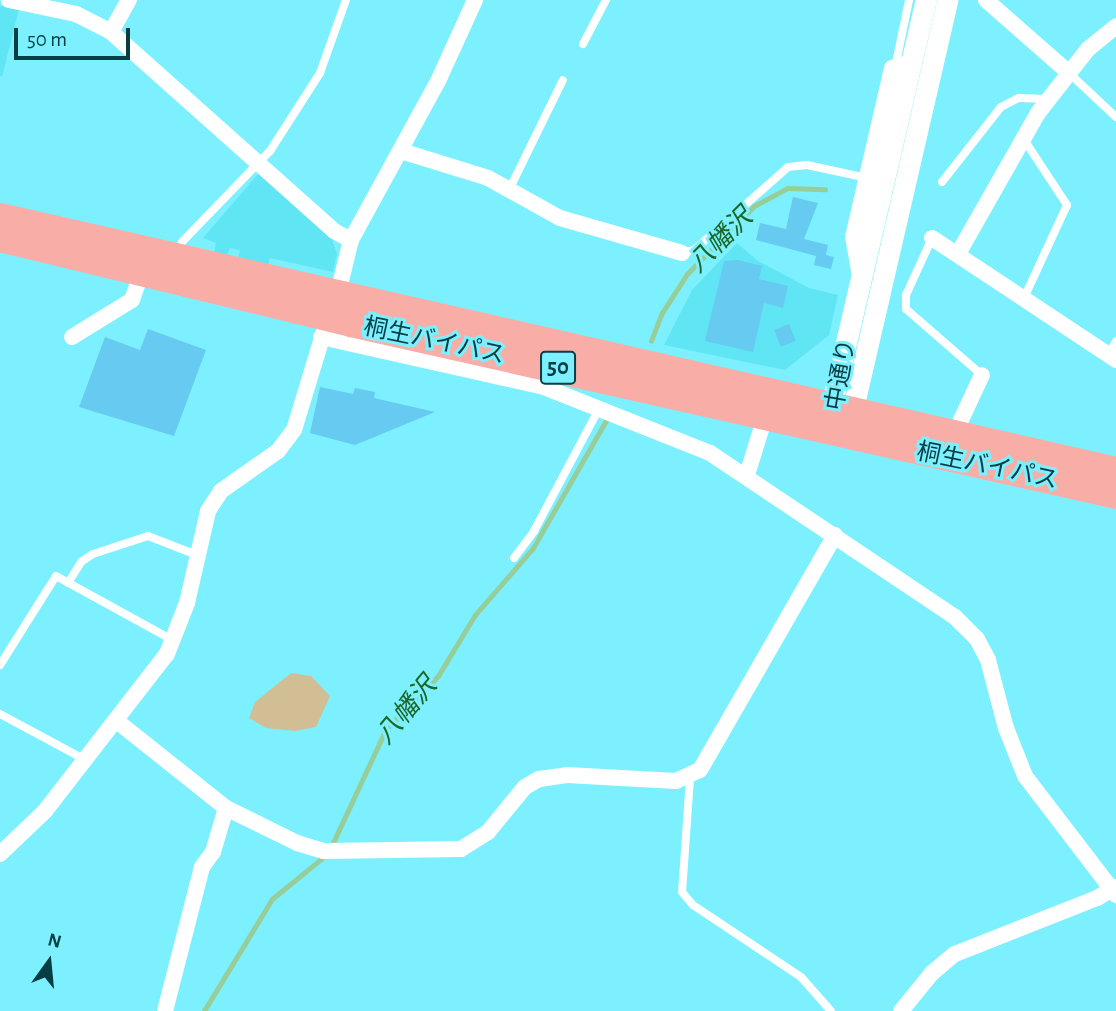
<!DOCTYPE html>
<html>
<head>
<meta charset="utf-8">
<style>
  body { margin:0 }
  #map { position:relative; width:1116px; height:1011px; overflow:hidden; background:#7cf0fe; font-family:"Alegreya Sans","Noto Sans JP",sans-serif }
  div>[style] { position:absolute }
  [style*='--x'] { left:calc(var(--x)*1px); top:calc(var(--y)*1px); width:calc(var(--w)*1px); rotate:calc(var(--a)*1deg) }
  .built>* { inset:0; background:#60e5f4 }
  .green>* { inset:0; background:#d2be95 }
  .stream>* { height:4.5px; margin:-2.25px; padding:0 2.25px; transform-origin:2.25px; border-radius:2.25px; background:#97cd99 }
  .building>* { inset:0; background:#67caf0; transform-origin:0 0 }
  .service>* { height:8px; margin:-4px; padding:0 4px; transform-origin:4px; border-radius:4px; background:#fff }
  .minor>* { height:16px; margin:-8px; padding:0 8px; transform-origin:8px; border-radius:8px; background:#fff }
  .tertiary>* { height:21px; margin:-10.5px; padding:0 10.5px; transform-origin:10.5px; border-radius:10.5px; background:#fff }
  .trunk>* { height:28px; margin:-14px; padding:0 14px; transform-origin:14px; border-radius:14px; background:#f8aea7 }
  span { translate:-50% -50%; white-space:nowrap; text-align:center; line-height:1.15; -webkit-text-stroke:6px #7cf0fe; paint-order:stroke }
  .shield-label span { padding:2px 5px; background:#7cf0fe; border:2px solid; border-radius:5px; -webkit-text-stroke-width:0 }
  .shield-label { font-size:23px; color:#073e44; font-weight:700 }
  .street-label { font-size:24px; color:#073e44 }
  .water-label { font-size:26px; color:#1c6627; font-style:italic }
  .north { position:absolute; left:14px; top:927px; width:70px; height:70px; -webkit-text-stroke:5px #7cf0fe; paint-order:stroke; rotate:15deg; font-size:19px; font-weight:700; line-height:28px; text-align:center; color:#073e44 }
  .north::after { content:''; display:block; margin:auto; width:24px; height:32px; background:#073e44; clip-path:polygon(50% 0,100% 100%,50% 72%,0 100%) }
  .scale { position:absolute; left:14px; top:28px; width:116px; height:32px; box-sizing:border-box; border:4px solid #073e44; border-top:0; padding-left:9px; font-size:21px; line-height:24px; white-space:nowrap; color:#073e44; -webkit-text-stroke:5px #7cf0fe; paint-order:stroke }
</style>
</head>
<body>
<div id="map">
  <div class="built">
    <div style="clip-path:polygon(0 6px,19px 9px,2px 77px,0 76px)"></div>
    <div style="clip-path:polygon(259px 173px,332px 239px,337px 254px,333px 272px,270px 258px,268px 265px,238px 258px,240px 250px,230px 248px,227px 255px,214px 253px,216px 243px,203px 238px)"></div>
    <div style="clip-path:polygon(737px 243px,758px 261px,809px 288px,838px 295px,829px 335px,785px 370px,664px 345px,692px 290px)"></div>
  </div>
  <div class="green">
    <div style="clip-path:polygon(291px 673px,311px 676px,330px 696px,316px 727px,295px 731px,266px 728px,249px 718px,255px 702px)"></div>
  </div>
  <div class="stream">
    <div style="--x:651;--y:341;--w:30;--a:-69"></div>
    <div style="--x:662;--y:313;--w:46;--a:-57.3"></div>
    <div style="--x:687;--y:274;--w:95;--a:-45.4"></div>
    <div style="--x:754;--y:206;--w:38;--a:-28"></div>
    <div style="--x:788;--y:188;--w:37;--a:2"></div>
    <div style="--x:331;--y:847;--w:130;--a:-65"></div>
    <div style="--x:386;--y:729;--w:74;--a:-45.5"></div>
    <div style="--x:438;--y:676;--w:71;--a:-58.8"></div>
    <div style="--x:475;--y:615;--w:89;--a:-49.1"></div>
    <div style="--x:533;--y:548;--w:151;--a:-60.2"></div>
    <div style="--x:204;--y:1011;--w:131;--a:-58.7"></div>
    <div style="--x:272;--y:899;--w:70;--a:-39.2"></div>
  </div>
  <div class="building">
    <div style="clip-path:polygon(793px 197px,818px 203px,804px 239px,828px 245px,826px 255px,834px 257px,831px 269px,814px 265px,816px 256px,756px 240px,760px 223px,786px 229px)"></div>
    <div style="clip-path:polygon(738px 260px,762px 266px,759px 279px,788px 286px,783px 308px,764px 303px,753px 352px,705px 341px,724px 261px)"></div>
    <div style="left:789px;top:324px;width:18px;height:16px;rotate:68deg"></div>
    <div style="clip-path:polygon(148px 329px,206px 350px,174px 436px,79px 407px,105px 337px,140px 350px)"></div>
    <div style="clip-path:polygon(320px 387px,353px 394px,355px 388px,375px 392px,374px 398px,435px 412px,355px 445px,310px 433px)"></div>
  </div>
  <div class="service">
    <div style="--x:583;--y:44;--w:50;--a:-62.4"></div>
    <div style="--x:896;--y:63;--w:64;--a:-78.3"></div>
    <div style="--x:1069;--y:73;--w:64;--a:43.1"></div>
    <div style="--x:1023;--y:138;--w:80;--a:56.7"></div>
    <div style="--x:1067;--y:205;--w:100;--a:114.8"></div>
    <div style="--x:942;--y:182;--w:95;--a:-51.8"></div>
    <div style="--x:1001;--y:107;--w:20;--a:-27"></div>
    <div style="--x:1019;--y:98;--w:28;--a:2"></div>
    <div style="--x:510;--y:188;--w:120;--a:-63.9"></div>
    <div style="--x:932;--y:238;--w:63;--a:114.5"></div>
    <div style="--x:906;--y:295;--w:14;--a:90"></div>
    <div style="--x:906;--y:309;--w:101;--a:41"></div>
    <div style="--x:178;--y:252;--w:11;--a:-68"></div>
    <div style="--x:182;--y:242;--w:127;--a:-46"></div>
    <div style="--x:270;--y:151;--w:93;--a:-57.3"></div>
    <div style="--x:320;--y:73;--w:77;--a:-70.4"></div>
    <div style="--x:682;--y:253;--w:12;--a:-14"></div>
    <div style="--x:694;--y:250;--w:125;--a:-41.4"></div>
    <div style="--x:788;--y:167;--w:19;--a:-6"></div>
    <div style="--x:807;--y:165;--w:61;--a:12.2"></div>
    <div style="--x:1108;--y:355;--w:16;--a:-60"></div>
    <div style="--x:514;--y:558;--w:34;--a:-53"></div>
    <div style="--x:534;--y:531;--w:138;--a:-62"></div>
    <div style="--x:68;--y:583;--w:25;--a:-58"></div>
    <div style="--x:81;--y:562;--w:14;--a:-34"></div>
    <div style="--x:93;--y:554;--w:58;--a:-18.1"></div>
    <div style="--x:148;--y:536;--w:53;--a:21.2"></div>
    <div style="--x:0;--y:665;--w:105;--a:-57.8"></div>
    <div style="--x:56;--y:576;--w:135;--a:28.8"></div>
    <div style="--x:0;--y:714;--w:93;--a:28.2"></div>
    <div style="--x:690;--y:778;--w:114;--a:94"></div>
    <div style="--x:682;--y:892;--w:17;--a:50"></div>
    <div style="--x:693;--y:905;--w:130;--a:33.7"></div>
    <div style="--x:801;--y:977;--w:45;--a:48.6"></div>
  </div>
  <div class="minor">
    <div style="--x:9;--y:0;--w:68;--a:11.8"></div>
    <div style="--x:76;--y:14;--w:39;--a:27"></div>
    <div style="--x:111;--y:32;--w:299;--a:41.7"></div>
    <div style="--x:334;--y:231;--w:19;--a:28"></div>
    <div style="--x:986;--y:0;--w:111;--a:41.3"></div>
    <div style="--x:111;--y:32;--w:37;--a:-61"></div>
    <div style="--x:401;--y:151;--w:91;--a:17.2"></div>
    <div style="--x:488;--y:178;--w:82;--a:29.1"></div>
    <div style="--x:560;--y:218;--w:127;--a:16"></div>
    <div style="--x:932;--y:238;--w:221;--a:33.5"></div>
    <div style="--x:959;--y:252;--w:160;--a:-60.4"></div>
    <div style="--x:1038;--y:113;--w:81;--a:-52"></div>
    <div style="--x:1088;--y:49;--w:36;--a:-39"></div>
    <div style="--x:860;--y:276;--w:40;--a:-100"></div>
    <div style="--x:853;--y:237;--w:173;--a:-77"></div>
    <div style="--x:892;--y:68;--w:21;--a:-17"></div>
    <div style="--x:336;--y:301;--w:63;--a:-76.2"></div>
    <div style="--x:351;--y:240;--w:183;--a:-61.3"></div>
    <div style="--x:439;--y:79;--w:87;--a:-65.5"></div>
    <div style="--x:72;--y:337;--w:70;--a:-31.7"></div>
    <div style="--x:132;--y:300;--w:28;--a:-71"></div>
    <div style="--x:321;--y:337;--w:229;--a:12.6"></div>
    <div style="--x:544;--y:387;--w:179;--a:21.7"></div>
    <div style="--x:710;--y:453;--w:295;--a:33.8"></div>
    <div style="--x:955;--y:617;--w:31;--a:45"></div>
    <div style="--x:977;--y:639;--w:24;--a:62"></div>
    <div style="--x:988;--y:660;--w:70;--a:75.2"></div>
    <div style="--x:1006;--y:728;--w:52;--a:68.4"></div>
    <div style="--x:1025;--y:776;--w:150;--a:52.6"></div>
    <div style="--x:954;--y:435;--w:66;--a:-65"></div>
    <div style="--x:747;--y:475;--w:61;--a:-72.8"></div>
    <div style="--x:118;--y:722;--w:138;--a:38.5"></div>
    <div style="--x:226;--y:808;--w:79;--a:26.2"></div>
    <div style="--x:297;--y:843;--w:28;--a:17"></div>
    <div style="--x:324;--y:851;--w:137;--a:-0.8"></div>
    <div style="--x:461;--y:849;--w:32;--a:-32"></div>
    <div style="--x:488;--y:832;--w:58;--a:-50.6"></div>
    <div style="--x:525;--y:787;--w:16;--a:-30"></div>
    <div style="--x:539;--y:779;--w:28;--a:-8"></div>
    <div style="--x:567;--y:775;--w:109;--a:3.2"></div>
    <div style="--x:676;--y:781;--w:26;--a:-25"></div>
    <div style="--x:700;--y:770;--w:271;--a:-60.1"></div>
    <div style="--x:0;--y:854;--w:62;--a:-43.7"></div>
    <div style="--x:45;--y:811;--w:199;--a:-52.2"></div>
    <div style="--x:167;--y:654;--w:55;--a:-68.6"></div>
    <div style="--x:187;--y:603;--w:94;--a:-77.1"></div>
    <div style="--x:208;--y:511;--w:24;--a:-57"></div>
    <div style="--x:221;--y:491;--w:70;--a:-35.1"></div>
    <div style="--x:278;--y:451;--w:26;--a:-53"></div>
    <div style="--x:294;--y:430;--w:107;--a:-73.1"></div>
    <div style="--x:165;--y:1011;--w:149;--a:-75.6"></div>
    <div style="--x:202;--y:867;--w:19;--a:-54"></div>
    <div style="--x:213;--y:852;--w:46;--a:-73.5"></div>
    <div style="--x:901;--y:1011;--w:49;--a:-50.8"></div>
    <div style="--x:932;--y:973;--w:30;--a:-40"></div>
    <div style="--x:955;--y:954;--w:153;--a:-21.5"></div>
    <div style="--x:1097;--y:898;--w:22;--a:-30"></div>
  </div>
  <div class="tertiary">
    <div style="--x:833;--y:421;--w:14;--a:-98"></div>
    <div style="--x:831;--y:407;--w:418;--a:-76.9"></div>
    <div style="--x:845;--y:422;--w:11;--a:-52"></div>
    <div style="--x:852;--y:413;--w:424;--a:-77"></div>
  </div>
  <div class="trunk">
    <div style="--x:0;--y:217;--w:1145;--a:12.82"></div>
    <div style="--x:0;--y:238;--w:361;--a:13.6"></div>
    <div style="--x:351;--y:323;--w:784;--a:12.67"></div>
  </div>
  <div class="shield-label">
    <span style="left:558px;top:368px">50</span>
  </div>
  <div class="street-label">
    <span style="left:434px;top:342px;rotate:12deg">桐生バイパス</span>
    <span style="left:842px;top:375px;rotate:-80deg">中通り</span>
    <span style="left:987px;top:467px;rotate:12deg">桐生バイパス</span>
  </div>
  <div class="water-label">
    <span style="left:721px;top:241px;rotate:-45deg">八幡沢</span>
    <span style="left:407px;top:711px;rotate:-50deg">八幡沢</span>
  </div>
  <div class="north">N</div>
  <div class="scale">50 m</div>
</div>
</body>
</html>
